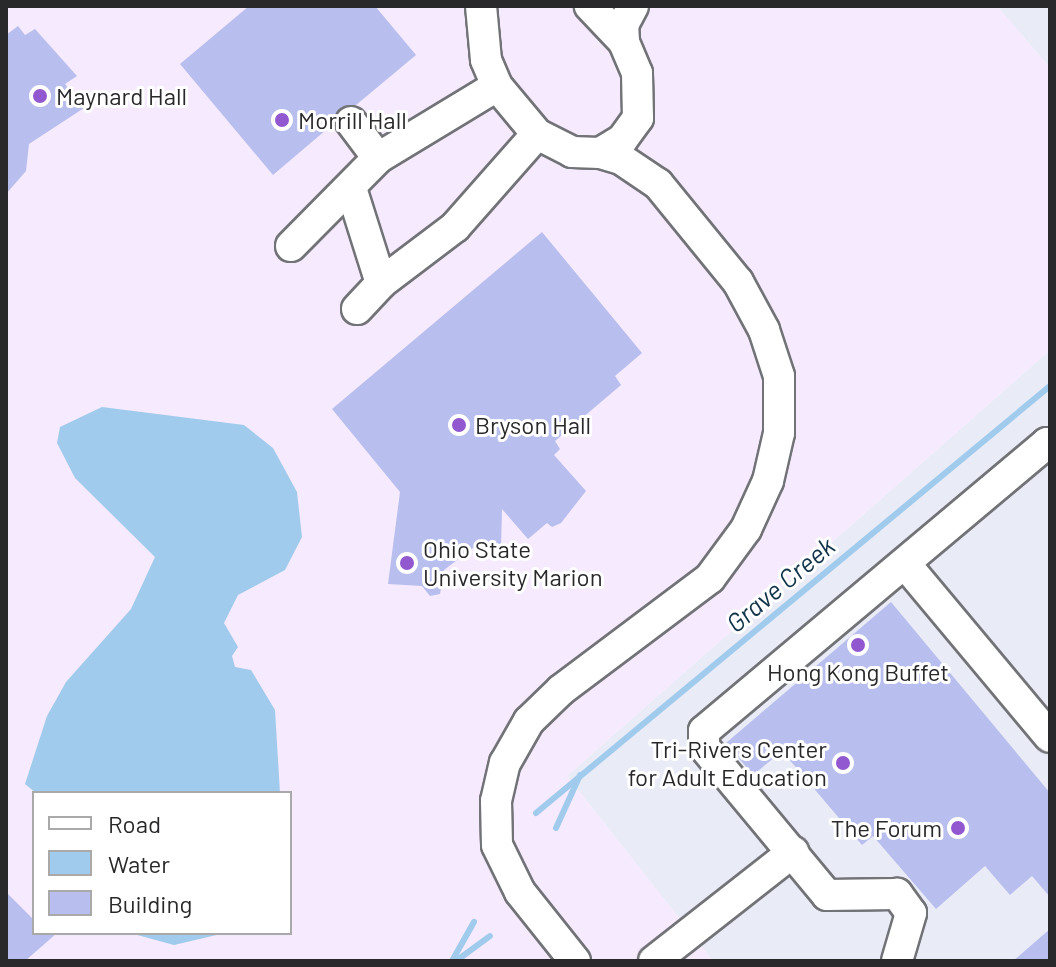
<!DOCTYPE html>
<html>
<head>
<meta charset="utf-8">
<style>
  body { margin:0 }
  #map { position:relative; width:1056px; height:967px; overflow:hidden; background:#f8f9fe; font-family:Barlow,sans-serif }
  div>[style] { position:absolute }
  [style*='--x'] { left:calc(var(--x)*1px); top:calc(var(--y)*1px); width:calc(var(--w)*1px); rotate:calc(var(--a)*1deg) }
  .built>* { inset:0; background:#e9ebf7 }
  .education>* { inset:0; background:#f6eafe }
  .water>* { inset:0; background:#a0cbed }
  .stream>* { height:6px; margin:-3px; padding:0 3px; transform-origin:3px; border-radius:3px; background:#a0cbed }
  .building>* { inset:0; background:#b8beed }
  .roads { filter:drop-shadow(2px 0 #727377) drop-shadow(-2px 0 #727377) drop-shadow(0 2px #727377) drop-shadow(0 -2px #727377) }
  .minor>* { height:30px; margin:-15px; padding:0 15px; transform-origin:15px; border-radius:15px; background:#fff }
  .dots>* { width:22px; height:22px; translate:-50% -50%; box-sizing:border-box; border:4px solid #fff; border-radius:50% }
  span { translate:-50% -50%; white-space:nowrap; text-align:center; line-height:1.15; -webkit-text-stroke:6px #fff; paint-order:stroke }
  .poi-label { font-size:24px; color:#29292b }
  .left { translate:0 -50%; text-align:left }
  .right { translate:-100% -50%; text-align:right }
  .water-label { font-size:26px; color:#10334a; font-style:italic }
  .frame { position:absolute; inset:0; border:8px solid #29292b; pointer-events:none }
  .legend { position:absolute; left:32px; top:791px; width:260px; height:144px; box-sizing:border-box; background:#fff; border:2px solid #a9a9aa; margin:0; padding:10px 14px; list-style:none; font-size:24px; color:#29292b }
  .legend li { display:flex; align-items:center; gap:16px; height:40px }
  .legend b { width:40px; border:2px solid #a9a9aa }
</style>
</head>
<body>
<div id="map">
  <div class="built">
    <div style="clip-path:polygon(997px 6px,1050px 6px,1050px 68px)"></div>
    <div style="clip-path:polygon(1050px 350px,1050px 961px,713px 961px,567px 776px)"></div>
  </div>
  <div class="education">
    <div style="clip-path:polygon(evenodd,6px 6px,997px 6px,1050px 68px,1050px 350px,567px 776px,713px 961px,6px 961px,6px 6px,34px 793px,290px 793px,290px 933px,34px 933px,34px 793px)"></div>
  </div>
  <div class="water">
    <div style="clip-path:polygon(102px 407px,244px 425px,273px 448px,297px 492px,302px 537px,285px 570px,238px 595px,224px 623px,238px 647px,232px 656px,235px 667px,251px 670px,275px 710px,280px 793px,36px 793px,25px 784px,47px 716px,66px 682px,131px 609px,155px 557px,75px 478px,57px 443px,60px 427px)"></div>
    <div style="clip-path:polygon(130px 933px,225px 933px,174px 945px)"></div>
  </div>
  <div class="stream">
    <div style="--x:536;--y:813;--w:668;--a:-39.72"></div>
    <div style="--x:556;--y:828;--w:58;--a:-65.6"></div>
    <div style="--x:452;--y:961;--w:45;--a:-60.6"></div>
    <div style="--x:456;--y:961;--w:42;--a:-36.3"></div>
  </div>
  <div class="building">
    <div style="clip-path:polygon(249px 6px,375px 6px,416px 55px,356px 105px,340px 108px,333px 124px,273px 175px,180px 64px)"></div>
    <div style="clip-path:polygon(18px 26px,25px 35px,35px 29px,77px 76px,65px 84px,84px 108px,29px 144px,26px 171px,6px 194px,6px 35px)"></div>
    <div style="clip-path:polygon(542px 232px,642px 353px,615px 376px,621px 385px,555px 441px,560px 449px,554px 455px,586px 491px,561px 523px,552px 527px,547px 523px,528px 539px,502px 509px,501px 547px,473px 548px,444px 570px,440px 594px,430px 596px,422px 586px,388px 584px,400px 492px,332px 409px)"></div>
    <div style="clip-path:polygon(891px 602px,1050px 793px,1050px 897px,1032px 876px,1010px 895px,985px 866px,936px 909px,873px 836px,862px 845px,782px 751px,753px 775px,726px 743px)"></div>
    <div style="clip-path:polygon(6px 892px,34px 920px,34px 933px,57px 933px,25px 961px,6px 961px)"></div>
    <div style="clip-path:polygon(1050px 929px,1050px 961px,1013px 961px)"></div>
  </div>
  <div class="roads">
    <div class="minor">
      <div style="--x:481;--y:6;--w:54;--a:84.7"></div>
      <div style="--x:486;--y:60;--w:28;--a:67"></div>
      <div style="--x:497;--y:86;--w:62;--a:50.2"></div>
      <div style="--x:537;--y:134;--w:39;--a:27"></div>
      <div style="--x:572;--y:152;--w:28;--a:2"></div>
      <div style="--x:600;--y:153;--w:26;--a:-31"></div>
      <div style="--x:622;--y:140;--w:27;--a:-54"></div>
      <div style="--x:638;--y:118;--w:45;--a:-91.3"></div>
      <div style="--x:637;--y:73;--w:34;--a:-113"></div>
      <div style="--x:624;--y:42;--w:50;--a:-133.4"></div>
      <div style="--x:624;--y:42;--w:17;--a:-93"></div>
      <div style="--x:623;--y:25;--w:21;--a:-62"></div>
      <div style="--x:351;--y:122;--w:45;--a:53.1"></div>
      <div style="--x:351;--y:188;--w:100;--a:72.5"></div>
      <div style="--x:291;--y:246;--w:124;--a:-45.3"></div>
      <div style="--x:378;--y:158;--w:139;--a:-31.2"></div>
      <div style="--x:357;--y:309;--w:35;--a:-47"></div>
      <div style="--x:381;--y:283;--w:93;--a:-37.1"></div>
      <div style="--x:455;--y:227;--w:124;--a:-48.6"></div>
      <div style="--x:906;--y:565;--w:224;--a:50.1"></div>
      <div style="--x:575;--y:961;--w:88;--a:-128.6"></div>
      <div style="--x:520;--y:892;--w:52;--a:-116.1"></div>
      <div style="--x:497;--y:845;--w:44;--a:-91.3"></div>
      <div style="--x:496;--y:801;--w:39;--a:-77"></div>
      <div style="--x:505;--y:763;--w:48;--a:-60.3"></div>
      <div style="--x:529;--y:721;--w:45;--a:-44.1"></div>
      <div style="--x:561;--y:690;--w:186;--a:-36.9"></div>
      <div style="--x:710;--y:578;--w:61;--a:-53.7"></div>
      <div style="--x:746;--y:529;--w:53;--a:-65.4"></div>
      <div style="--x:768;--y:481;--w:49;--a:-77.1"></div>
      <div style="--x:779;--y:433;--w:57;--a:-90"></div>
      <div style="--x:779;--y:376;--w:48;--a:-108.1"></div>
      <div style="--x:764;--y:330;--w:55;--a:-118.4"></div>
      <div style="--x:738;--y:282;--w:127;--a:-129.2"></div>
      <div style="--x:658;--y:184;--w:45;--a:-146"></div>
      <div style="--x:621;--y:159;--w:22;--a:-164"></div>
      <div style="--x:654;--y:961;--w:177;--a:-38.1"></div>
      <div style="--x:897;--y:961;--w:50;--a:-73.7"></div>
      <div style="--x:911;--y:913;--w:24;--a:-126"></div>
      <div style="--x:897;--y:894;--w:70;--a:179.2"></div>
      <div style="--x:827;--y:895;--w:192;--a:-129.7"></div>
      <div style="--x:704;--y:747;--w:16;--a:-90"></div>
      <div style="--x:704;--y:731;--w:448;--a:-40"></div>
      <div style="--x:1047;--y:443;--w:5;--a:53"></div>
    </div>
  </div>
  <div class="dots">
    <div style="left:40px;top:96px;background:#9158d0"></div>
    <div style="left:282px;top:120px;background:#9158d0"></div>
    <div style="left:459px;top:425px;background:#9158d0"></div>
    <div style="left:407px;top:563px;background:#9158d0"></div>
    <div style="left:858px;top:645px;background:#9158d0"></div>
    <div style="left:843px;top:763px;background:#9158d0"></div>
    <div style="left:958px;top:828px;background:#9158d0"></div>
  </div>
  <div class="poi-label">
    <span class="left" style="left:56px;top:96px">Maynard Hall</span>
    <span class="left" style="left:298px;top:120px">Morrill Hall</span>
    <span class="left" style="left:475px;top:425px">Bryson Hall</span>
    <span class="left" style="left:423px;top:563px">Ohio State<br>University Marion</span>
    <span style="left:858px;top:672px">Hong Kong Buffet</span>
    <span class="right" style="left:827px;top:763px">Tri-Rivers Center<br>for Adult Education</span>
    <span class="right" style="left:942px;top:828px">The Forum</span>
  </div>
  <div class="water-label">
    <span style="left:780px;top:584px;rotate:-40deg">Grave Creek</span>
  </div>
  <div class="frame"></div>
  <ul class="legend">
  <li><b style="height:10px;background:#fff"></b>Road</li>
  <li><b style="height:22px;background:#a0cbed"></b>Water</li>
  <li><b style="height:22px;background:#b8beed"></b>Building</li>
  </ul>
</div>
</body>
</html>
